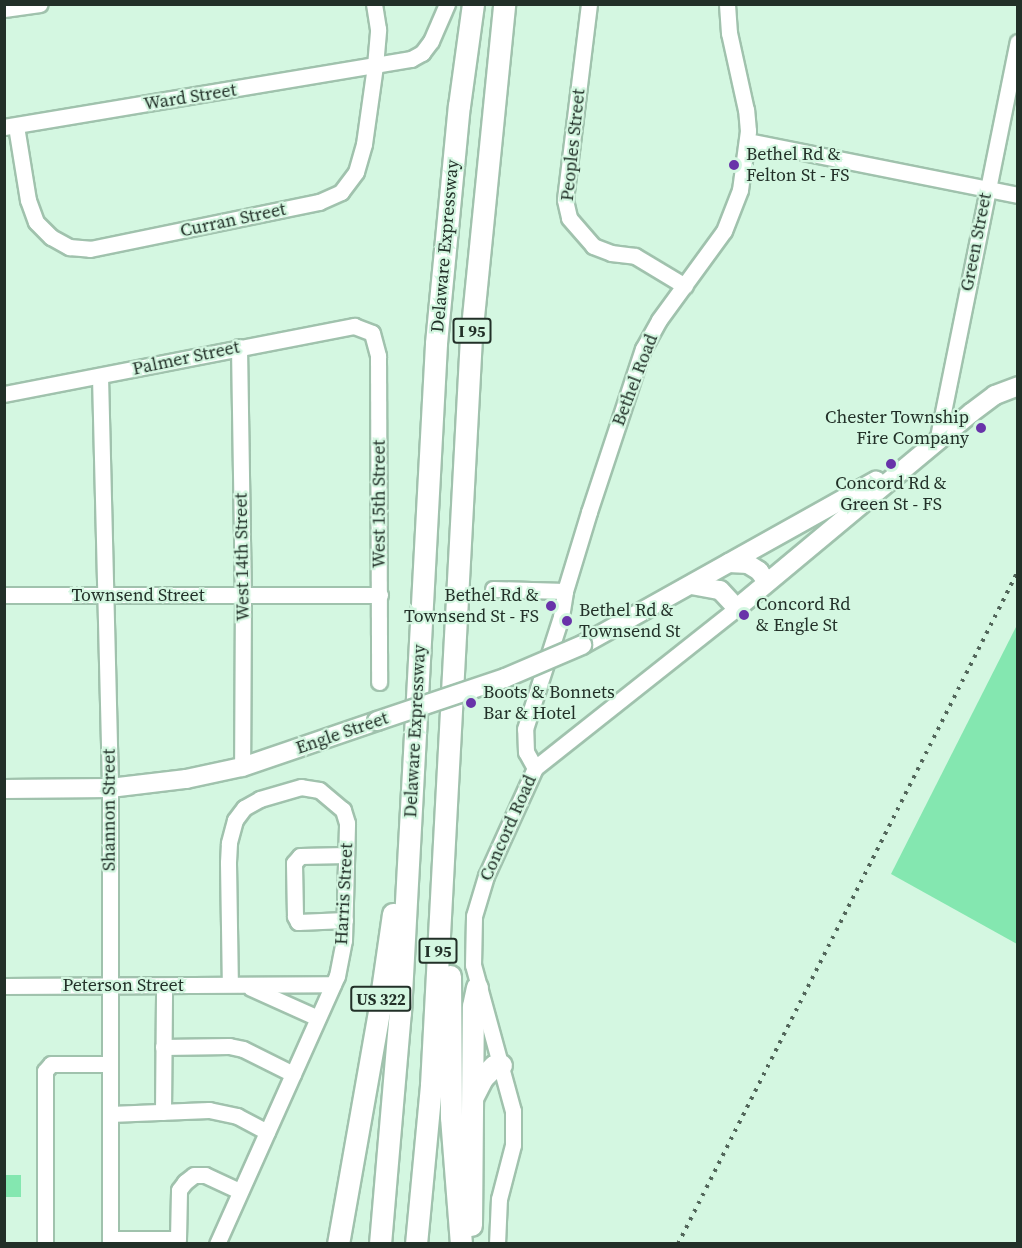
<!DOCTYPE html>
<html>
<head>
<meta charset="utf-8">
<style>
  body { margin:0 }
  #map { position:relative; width:1022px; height:1248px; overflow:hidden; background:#d4f7e1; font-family:"Source Serif 4",serif }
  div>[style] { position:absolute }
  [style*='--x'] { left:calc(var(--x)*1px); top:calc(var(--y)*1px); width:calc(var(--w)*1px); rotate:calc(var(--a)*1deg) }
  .green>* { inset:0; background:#84e7b0; transform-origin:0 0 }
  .roads { filter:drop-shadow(2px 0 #a0c2ad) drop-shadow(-2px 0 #a0c2ad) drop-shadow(0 2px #a0c2ad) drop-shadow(0 -2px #a0c2ad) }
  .minor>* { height:15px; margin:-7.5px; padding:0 7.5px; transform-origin:7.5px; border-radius:7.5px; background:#fff }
  .major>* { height:18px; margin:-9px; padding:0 9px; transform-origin:9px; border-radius:9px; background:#fff }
  .highway>* { height:21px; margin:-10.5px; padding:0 10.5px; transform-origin:10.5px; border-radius:10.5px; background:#fff }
  .rail>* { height:4px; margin-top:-2px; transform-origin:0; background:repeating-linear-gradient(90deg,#52665a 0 3px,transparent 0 9px) }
  .bridges { filter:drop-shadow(2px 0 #a0c2ad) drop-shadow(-2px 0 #a0c2ad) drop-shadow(0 2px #a0c2ad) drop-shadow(0 -2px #a0c2ad) }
  .major-bridge>* { height:18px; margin:-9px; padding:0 9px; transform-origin:9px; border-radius:9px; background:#fff }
  .dots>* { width:16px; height:16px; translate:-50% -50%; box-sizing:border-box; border:3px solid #d4f7e1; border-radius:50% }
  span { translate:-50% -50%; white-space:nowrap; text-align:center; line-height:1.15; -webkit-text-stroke:4.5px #d4f7e1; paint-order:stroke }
  .shield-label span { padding:2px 4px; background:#d4f7e1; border:2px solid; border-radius:4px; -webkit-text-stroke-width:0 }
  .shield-label { font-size:16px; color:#223028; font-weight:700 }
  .street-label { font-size:18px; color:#223028 }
  .poi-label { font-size:18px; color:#223028 }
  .left { translate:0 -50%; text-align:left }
  .right { translate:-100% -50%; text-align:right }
  .frame { position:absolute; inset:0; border:6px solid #223028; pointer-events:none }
</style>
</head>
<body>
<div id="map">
  <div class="green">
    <div style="clip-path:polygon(1017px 625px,1017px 944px,891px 874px)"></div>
    <div style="left:5px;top:1175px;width:16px;height:22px"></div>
  </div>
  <div class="roads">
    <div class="minor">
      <div style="--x:589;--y:4;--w:197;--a:97"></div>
      <div style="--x:565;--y:200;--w:18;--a:77"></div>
      <div style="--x:569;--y:218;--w:37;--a:49"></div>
      <div style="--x:593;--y:246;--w:19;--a:21"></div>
      <div style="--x:611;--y:253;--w:24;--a:7"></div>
      <div style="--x:635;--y:256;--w:58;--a:31"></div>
      <div style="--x:4;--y:9;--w:36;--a:-8"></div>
      <div style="--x:16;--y:126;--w:75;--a:80.8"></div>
      <div style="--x:28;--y:200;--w:23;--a:70"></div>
      <div style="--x:36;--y:222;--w:21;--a:45"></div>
      <div style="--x:51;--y:237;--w:21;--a:29"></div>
      <div style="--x:69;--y:247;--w:21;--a:5"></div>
      <div style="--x:90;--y:249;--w:234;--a:-11.6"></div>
      <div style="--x:319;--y:202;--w:24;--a:-24"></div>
      <div style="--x:341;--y:192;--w:25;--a:-53"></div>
      <div style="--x:356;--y:172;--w:29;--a:-74"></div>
      <div style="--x:364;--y:144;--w:79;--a:-82"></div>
      <div style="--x:375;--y:66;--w:37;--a:-85"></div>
      <div style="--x:378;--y:29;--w:25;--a:-99"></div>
      <div style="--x:4;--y:127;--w:413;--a:-9.5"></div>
      <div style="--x:411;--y:59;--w:13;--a:-29"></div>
      <div style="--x:422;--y:53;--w:15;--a:-53"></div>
      <div style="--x:431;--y:41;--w:40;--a:-66.6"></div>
      <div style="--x:748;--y:141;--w:275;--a:11.3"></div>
      <div style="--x:239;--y:347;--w:247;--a:89.1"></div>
      <div style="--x:243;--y:594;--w:173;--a:90.3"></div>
      <div style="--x:100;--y:376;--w:412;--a:88.6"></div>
      <div style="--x:110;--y:788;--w:456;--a:90"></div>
      <div style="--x:4;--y:394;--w:357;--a:-11"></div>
      <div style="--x:354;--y:326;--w:19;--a:21"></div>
      <div style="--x:372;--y:333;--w:24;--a:75"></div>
      <div style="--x:378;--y:356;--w:326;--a:89.8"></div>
      <div style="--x:937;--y:442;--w:408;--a:-78.6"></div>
      <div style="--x:493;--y:589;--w:72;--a:1.6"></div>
      <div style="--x:4;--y:595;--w:376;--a:0"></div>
      <div style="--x:535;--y:768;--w:18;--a:-119"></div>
      <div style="--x:526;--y:752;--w:23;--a:-92"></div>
      <div style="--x:525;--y:729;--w:118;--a:-72.2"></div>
      <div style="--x:561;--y:617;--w:26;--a:-81"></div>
      <div style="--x:565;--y:591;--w:83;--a:-73.1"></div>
      <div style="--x:589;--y:512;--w:172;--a:-71.7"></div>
      <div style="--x:643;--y:349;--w:33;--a:-61"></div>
      <div style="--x:659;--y:320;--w:110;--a:-53.9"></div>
      <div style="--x:724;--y:231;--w:44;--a:-68.7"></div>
      <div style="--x:740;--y:190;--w:60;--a:-82.3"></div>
      <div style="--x:748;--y:131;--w:21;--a:-95"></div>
      <div style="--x:746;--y:110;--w:79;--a:-102.4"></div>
      <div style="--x:729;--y:33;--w:29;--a:-94"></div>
      <div style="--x:345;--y:920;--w:47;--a:177.6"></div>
      <div style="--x:298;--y:922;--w:7;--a:-117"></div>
      <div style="--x:295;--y:916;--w:53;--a:-91.1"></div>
      <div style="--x:294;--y:863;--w:9;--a:-49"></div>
      <div style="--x:300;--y:856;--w:46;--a:-1.2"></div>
      <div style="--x:4;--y:986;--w:329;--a:-0.3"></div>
      <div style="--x:251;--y:988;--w:73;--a:24.1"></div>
      <div style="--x:163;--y:1047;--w:66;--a:-0.9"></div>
      <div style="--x:229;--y:1046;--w:14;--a:12"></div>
      <div style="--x:243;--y:1049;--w:56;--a:26.6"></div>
      <div style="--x:163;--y:1112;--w:126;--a:-89.5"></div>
      <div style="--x:110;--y:1114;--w:99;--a:-2.3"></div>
      <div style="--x:209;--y:1110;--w:29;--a:12"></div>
      <div style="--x:237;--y:1116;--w:34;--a:28"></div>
      <div style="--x:110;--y:1239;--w:68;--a:0"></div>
      <div style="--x:178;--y:1239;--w:49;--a:-88.8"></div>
      <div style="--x:179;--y:1190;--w:10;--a:-53"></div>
      <div style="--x:185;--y:1182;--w:11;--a:-38"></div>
      <div style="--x:194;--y:1175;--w:11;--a:0"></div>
      <div style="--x:205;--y:1175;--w:38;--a:25"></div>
      <div style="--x:45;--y:1244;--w:173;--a:-90"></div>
      <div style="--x:45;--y:1071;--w:9;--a:-49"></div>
      <div style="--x:51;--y:1064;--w:59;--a:0"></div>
      <div style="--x:217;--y:1244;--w:294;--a:-65.9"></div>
      <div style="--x:337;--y:976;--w:37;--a:-79"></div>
      <div style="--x:344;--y:940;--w:117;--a:-88.5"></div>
      <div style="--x:347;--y:823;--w:14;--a:-107"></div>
      <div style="--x:343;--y:810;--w:31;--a:-140"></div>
      <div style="--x:319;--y:790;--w:18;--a:-171"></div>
      <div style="--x:301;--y:787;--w:43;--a:163.7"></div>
      <div style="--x:260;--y:799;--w:18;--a:151"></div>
      <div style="--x:244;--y:808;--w:15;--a:127"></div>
      <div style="--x:235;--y:820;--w:24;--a:105"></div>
      <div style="--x:229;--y:843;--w:20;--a:93"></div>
      <div style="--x:228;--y:863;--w:121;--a:89.1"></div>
      <div style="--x:497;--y:1244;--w:45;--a:-87.5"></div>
      <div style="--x:499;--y:1199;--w:56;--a:-75.5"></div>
      <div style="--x:513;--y:1145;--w:34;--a:-90"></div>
      <div style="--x:513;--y:1111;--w:151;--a:-105.3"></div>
      <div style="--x:473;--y:965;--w:49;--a:-88.8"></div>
      <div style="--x:474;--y:916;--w:42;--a:-73.3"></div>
      <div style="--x:486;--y:876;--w:119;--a:-65.6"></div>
      <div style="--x:535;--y:768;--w:258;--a:-38.4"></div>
    </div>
    <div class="major">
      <div style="--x:729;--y:563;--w:19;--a:3"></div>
      <div style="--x:748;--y:564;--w:13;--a:32"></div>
      <div style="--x:759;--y:571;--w:14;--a:54"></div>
      <div style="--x:691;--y:585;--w:29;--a:10"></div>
      <div style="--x:720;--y:590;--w:25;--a:47"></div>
      <div style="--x:737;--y:608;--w:305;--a:-39.8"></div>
      <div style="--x:971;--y:413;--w:30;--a:-37"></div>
      <div style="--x:995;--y:395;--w:25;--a:-21"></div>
      <div style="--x:582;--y:645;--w:337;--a:-29.2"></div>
      <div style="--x:4;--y:789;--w:106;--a:-0.5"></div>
      <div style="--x:110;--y:788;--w:77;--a:-6.8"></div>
      <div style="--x:186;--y:779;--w:57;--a:-12.1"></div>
      <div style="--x:242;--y:767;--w:143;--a:-18.8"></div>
    </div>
    <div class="highway">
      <div style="--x:450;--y:976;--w:141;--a:89.6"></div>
      <div style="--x:451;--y:1117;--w:127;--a:85.5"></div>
      <div style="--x:473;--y:1096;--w:20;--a:-63"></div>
      <div style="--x:482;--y:1078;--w:17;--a:-45"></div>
      <div style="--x:494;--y:1066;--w:7;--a:-8"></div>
      <div style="--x:471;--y:1225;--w:219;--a:-89.5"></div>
      <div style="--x:473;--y:1006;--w:19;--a:-78"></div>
      <div style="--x:338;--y:1244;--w:237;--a:-80"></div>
      <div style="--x:379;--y:1011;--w:98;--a:-81.8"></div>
      <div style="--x:380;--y:1244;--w:232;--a:-85.1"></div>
      <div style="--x:400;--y:1013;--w:671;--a:-86.92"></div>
      <div style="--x:436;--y:343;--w:238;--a:-84.5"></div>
      <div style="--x:459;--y:106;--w:103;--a:-82.2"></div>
      <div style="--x:416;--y:1244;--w:160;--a:-84.6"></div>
      <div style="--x:431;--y:1085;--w:749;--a:-86.94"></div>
      <div style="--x:471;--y:337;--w:335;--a:-84.3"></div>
    </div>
  </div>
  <div class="rail">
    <div style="--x:678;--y:1244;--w:754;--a:-63.2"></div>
  </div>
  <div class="bridges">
    <div class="major-bridge">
      <div style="--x:377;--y:721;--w:135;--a:-18.6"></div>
      <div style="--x:505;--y:678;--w:84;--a:-23.2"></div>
    </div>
  </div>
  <div class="dots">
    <div style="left:734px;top:165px;background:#6833a9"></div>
    <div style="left:981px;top:428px;background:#6833a9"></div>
    <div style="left:891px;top:464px;background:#6833a9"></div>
    <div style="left:551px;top:606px;background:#6833a9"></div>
    <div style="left:744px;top:615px;background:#6833a9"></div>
    <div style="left:567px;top:621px;background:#6833a9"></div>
    <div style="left:471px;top:703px;background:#6833a9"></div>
  </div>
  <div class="shield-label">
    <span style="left:472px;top:331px">I 95</span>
    <span style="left:438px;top:951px">I 95</span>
    <span style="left:381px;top:999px">US 322</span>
  </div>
  <div class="street-label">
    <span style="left:190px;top:97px;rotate:-9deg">Ward Street</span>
    <span style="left:573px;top:145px;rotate:-84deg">Peoples Street</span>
    <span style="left:233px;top:220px;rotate:-12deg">Curran Street</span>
    <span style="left:976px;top:242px;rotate:-79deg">Green Street</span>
    <span style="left:445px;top:246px;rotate:-85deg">Delaware Expressway</span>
    <span style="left:186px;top:358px;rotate:-12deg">Palmer Street</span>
    <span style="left:635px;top:380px;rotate:-69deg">Bethel Road</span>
    <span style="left:379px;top:504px;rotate:-90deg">West 15th Street</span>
    <span style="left:242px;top:557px;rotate:-91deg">West 14th Street</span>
    <span style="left:138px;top:595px">Townsend Street</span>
    <span style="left:415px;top:731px;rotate:-87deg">Delaware Expressway</span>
    <span style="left:342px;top:733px;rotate:-19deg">Engle Street</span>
    <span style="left:109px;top:810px;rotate:-90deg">Shannon Street</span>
    <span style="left:508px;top:828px;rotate:-66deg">Concord Road</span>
    <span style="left:344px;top:894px;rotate:-87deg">Harris Street</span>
    <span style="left:123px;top:985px">Peterson Street</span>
  </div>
  <div class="poi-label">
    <span class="left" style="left:746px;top:165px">Bethel Rd &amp;<br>Felton St - FS</span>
    <span class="right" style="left:969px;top:428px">Chester Township<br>Fire Company</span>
    <span style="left:891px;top:494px">Concord Rd &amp;<br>Green St - FS</span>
    <span class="right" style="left:539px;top:606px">Bethel Rd &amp;<br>Townsend St - FS</span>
    <span class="left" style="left:756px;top:615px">Concord Rd<br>&amp; Engle St</span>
    <span class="left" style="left:579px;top:621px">Bethel Rd &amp;<br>Townsend St</span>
    <span class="left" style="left:483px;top:703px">Boots &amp; Bonnets<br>Bar &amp; Hotel</span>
  </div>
  <div class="frame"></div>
</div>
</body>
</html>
